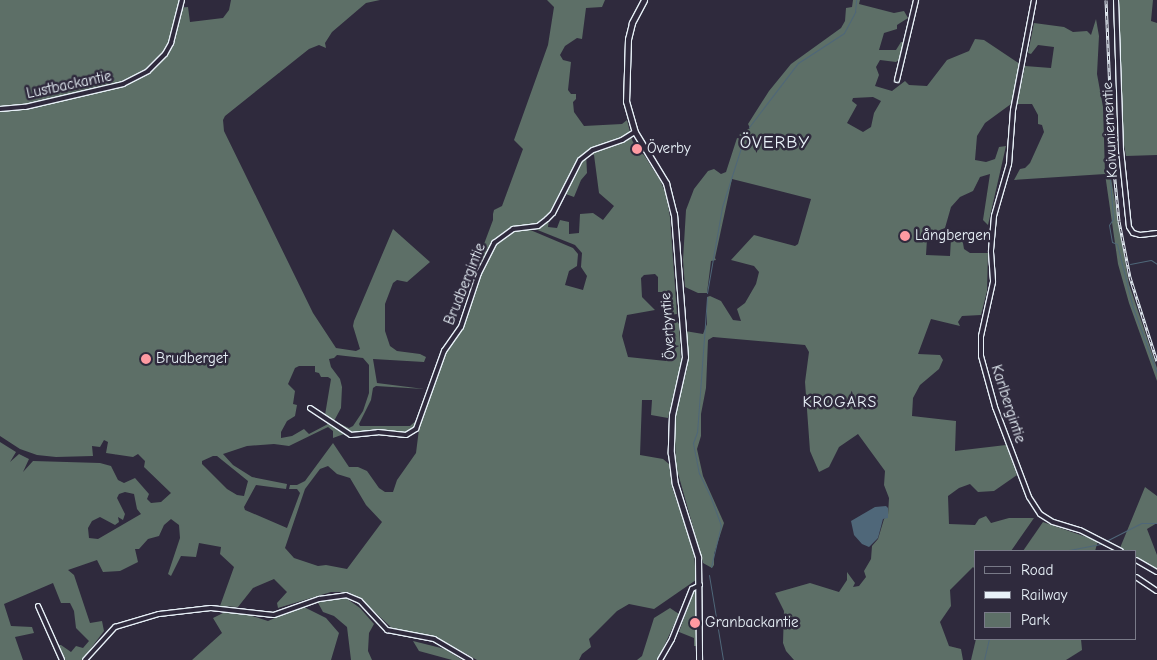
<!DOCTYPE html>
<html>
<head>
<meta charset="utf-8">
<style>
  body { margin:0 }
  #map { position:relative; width:1157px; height:660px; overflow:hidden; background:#2f2a3d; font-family:"Comic Neue",sans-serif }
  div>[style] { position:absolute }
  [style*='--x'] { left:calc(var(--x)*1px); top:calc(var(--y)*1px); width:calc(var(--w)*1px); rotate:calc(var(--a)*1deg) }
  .green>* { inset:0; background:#5d6f67 }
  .water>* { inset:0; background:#4f6779 }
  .stream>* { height:1px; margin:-0.5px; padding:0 0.5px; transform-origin:0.5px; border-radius:0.5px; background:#4f6779 }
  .roads { filter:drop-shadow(1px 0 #e8f1f8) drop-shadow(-1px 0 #e8f1f8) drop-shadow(0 1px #e8f1f8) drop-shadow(0 -1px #e8f1f8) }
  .minor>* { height:4px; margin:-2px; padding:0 2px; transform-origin:2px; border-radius:2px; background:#2f2a3d }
  .tertiary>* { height:5px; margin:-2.5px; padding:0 2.5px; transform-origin:2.5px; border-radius:2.5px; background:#2f2a3d }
  .rail>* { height:3px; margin-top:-1.5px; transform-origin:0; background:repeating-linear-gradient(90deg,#2f2a3d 0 4px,#e8f1f8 0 8px); box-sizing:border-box; border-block:1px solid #e8f1f8 }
  .dots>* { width:14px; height:14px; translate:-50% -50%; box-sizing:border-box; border:2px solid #2f2a3d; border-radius:50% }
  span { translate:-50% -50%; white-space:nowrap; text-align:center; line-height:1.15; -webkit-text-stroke:5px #2f2a3d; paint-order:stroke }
  .street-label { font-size:15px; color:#e8f1f8 }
  .poi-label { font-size:15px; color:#e8f1f8 }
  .left { translate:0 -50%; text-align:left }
  .neighbourhood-label { font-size:16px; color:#e8f1f8; letter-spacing:1px }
  .quarter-label { font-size:18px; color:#e8f1f8; letter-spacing:1px }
  .legend { position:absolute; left:974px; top:550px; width:162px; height:90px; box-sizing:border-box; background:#2f2a3d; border:1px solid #797a88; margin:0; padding:6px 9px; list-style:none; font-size:15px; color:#e8f1f8 }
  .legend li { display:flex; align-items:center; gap:10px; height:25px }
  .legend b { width:25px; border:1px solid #797a88 }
</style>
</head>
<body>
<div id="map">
  <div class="green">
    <div style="clip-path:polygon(evenodd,0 0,180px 0,177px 8px,188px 7px,190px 22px,223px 18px,229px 10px,231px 0,380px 0,366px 3px,332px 32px,325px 43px,326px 48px,319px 45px,309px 49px,225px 116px,223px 120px,224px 131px,313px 313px,336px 348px,356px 351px,360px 349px,353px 326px,354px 321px,393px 229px,430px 262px,407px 282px,397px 280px,393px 283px,385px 304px,385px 331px,390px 346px,397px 351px,420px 354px,426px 357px,424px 362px,373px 359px,377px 383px,424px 389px,376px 386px,373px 388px,371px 400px,359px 424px,360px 426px,410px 426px,418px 419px,413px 430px,405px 432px,376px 430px,354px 433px,343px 430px,325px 415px,331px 379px,328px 377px,321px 377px,319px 373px,315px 372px,315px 366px,299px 366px,295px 368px,288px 384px,295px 391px,293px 404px,297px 405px,295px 416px,287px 421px,281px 432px,281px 438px,292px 436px,304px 429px,309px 434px,328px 424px,344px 434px,333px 438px,333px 431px,328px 427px,289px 446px,274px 444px,247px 446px,223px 454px,233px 465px,252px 477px,287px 484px,286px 489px,256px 485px,244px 507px,245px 510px,287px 528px,300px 493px,297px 489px,289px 489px,290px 485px,297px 485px,305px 481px,333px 443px,349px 467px,358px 467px,367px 471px,379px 488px,385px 492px,393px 492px,397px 480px,416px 453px,419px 429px,445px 355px,466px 321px,481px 275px,478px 260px,493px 220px,493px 214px,494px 210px,502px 206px,523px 149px,514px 140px,548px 45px,554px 7px,547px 0,605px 0,602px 7px,586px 8px,582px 39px,577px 38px,565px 46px,560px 55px,563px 60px,571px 62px,568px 90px,571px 94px,576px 94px,576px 99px,573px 102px,574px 112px,584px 126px,622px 124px,627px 120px,632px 140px,638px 151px,644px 155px,660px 180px,666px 194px,670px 217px,677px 314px,670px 315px,667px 292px,658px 292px,658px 277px,655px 274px,644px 275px,641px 278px,642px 297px,655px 310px,627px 315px,622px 336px,628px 357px,666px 361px,669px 353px,675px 353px,675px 339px,669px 336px,669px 322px,676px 320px,679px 324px,681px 363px,668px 418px,651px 415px,652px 400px,642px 400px,640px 455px,663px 459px,669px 464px,672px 487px,694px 552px,696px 580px,654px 609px,629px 604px,617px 611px,589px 639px,591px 647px,582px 654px,579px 660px,477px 660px,445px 642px,422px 634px,395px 631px,361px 599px,348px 592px,331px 592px,278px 608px,277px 603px,287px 592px,274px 579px,253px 588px,238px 607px,220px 606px,234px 567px,220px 554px,221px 547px,199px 543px,196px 557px,181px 556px,171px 576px,168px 574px,180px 538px,179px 525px,171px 519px,164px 525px,159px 536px,148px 539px,139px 549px,135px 549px,138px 562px,120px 571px,103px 572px,97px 560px,68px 570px,74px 575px,90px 623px,102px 621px,104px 631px,82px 660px,63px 660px,57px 645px,61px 645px,71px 652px,76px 646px,83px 648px,89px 641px,76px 628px,74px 611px,70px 603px,61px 603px,53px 583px,4px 604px,11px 626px,32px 627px,34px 633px,15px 637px,23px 660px,0 660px,0 442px,16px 452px,10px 462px,19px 454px,29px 459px,23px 472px,33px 461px,100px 463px,111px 466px,118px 480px,124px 483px,135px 478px,149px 494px,147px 499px,151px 503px,161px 502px,171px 493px,144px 467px,145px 461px,138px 454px,133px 457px,106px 453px,108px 442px,104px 440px,100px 447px,92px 446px,93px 456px,56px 457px,37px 455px,20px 449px,0 436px,0 0,586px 152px,594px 155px,599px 193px,614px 206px,603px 220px,593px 213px,580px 214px,579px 233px,569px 234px,569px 222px,560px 220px,557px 228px,548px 227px,549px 220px,535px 229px,575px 245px,582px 253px,581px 267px,587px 276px,583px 290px,565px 285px,569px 271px,577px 266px,578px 254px,573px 248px,528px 229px,527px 225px,537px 224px,546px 218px,551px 212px,560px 192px,574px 197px,581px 180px,587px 173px,586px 152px,0 0,337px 355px,363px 358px,369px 365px,369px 393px,363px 411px,353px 426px,349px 428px,334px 421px,341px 408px,342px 387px,340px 379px,331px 367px,329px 359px,334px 358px,337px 355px,0 0,213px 456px,217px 456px,248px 481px,244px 496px,237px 495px,227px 489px,202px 464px,202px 461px,213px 456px,0 0,328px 466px,337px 474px,350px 478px,366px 505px,382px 522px,347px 569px,326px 565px,318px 566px,294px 558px,285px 548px,305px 489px,320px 469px,328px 466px,0 0,125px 492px,134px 494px,137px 509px,141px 514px,98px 539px,89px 538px,88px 528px,92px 521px,100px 517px,115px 525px,119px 522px,118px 517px,123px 520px,125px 514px,117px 498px,119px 494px,125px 492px)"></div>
    <div style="clip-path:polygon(evenodd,853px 0,860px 0,859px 4px,894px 13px,904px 11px,908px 18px,897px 25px,897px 29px,884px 33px,879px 50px,896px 50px,901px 42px,903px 42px,900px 59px,896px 62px,880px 60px,876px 67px,879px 75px,875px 86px,892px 91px,905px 81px,909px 85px,927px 86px,947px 60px,969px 51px,975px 39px,984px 40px,1020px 64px,1011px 104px,985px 123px,977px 136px,975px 160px,986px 162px,995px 159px,999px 147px,1006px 146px,988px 225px,983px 220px,990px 174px,980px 177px,973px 191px,960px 197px,951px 207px,945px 228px,933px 233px,927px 239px,926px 255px,950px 256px,951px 238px,957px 236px,962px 237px,964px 249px,970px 253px,988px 253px,987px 291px,981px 315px,962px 316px,958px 322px,960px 326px,931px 319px,918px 354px,940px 355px,943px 360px,939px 369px,920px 385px,913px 398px,912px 416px,956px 421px,955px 451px,1006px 445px,1017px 475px,994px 491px,978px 492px,970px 484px,959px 488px,948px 496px,949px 524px,975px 525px,979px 519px,986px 516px,991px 523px,1009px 518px,1034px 518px,1011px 551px,976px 551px,976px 570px,973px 567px,950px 590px,951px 606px,940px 622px,949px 646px,961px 649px,963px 660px,794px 660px,786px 651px,783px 643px,784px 611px,775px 593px,810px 583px,839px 592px,847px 580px,847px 572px,855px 583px,853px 587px,859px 586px,866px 577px,864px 571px,871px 559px,872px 546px,878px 539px,884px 519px,888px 515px,889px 498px,884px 485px,885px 471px,858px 434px,839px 447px,829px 467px,819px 472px,810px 451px,805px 382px,809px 352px,805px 345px,713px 337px,708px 340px,706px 388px,701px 414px,701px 436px,697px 449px,703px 476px,724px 523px,714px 554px,714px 565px,712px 568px,703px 563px,676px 466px,674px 417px,687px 369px,688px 351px,685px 331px,703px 334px,707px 324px,707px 297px,710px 296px,721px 301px,733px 320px,741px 321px,737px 309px,745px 303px,756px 284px,759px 272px,754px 266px,731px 260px,754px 235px,795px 246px,798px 244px,811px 199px,732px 179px,715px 258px,716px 260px,711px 261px,707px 293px,698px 293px,685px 287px,683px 260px,686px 210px,694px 189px,708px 171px,714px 169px,721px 174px,726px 172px,737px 138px,741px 139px,742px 137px,739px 135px,750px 128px,748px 124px,769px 91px,791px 64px,841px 28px,845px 21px,846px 8px,852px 7px,853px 0,873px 97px,881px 101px,874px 113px,871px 127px,863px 132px,847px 123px,857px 105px,852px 101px,853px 98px,873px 97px)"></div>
    <div style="clip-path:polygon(1118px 0,1153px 0,1151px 21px,1157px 23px,1157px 155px,1126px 156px,1123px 140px)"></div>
    <div style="clip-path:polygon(1096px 19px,1099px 36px,1097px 74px,1103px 107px,1105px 173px,1111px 178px,1129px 284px,1157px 368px,1157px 381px,1129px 303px,1118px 264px,1105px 174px,1014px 180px,1020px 169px,1025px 168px,1030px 163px,1044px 132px,1042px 125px,1038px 124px,1038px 115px,1032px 104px,1017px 104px,1025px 66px,1051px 68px,1054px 47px,1038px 45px,1031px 54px,1028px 53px,1034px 23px,1064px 27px,1073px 32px,1087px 31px,1091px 35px)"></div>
    <div style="clip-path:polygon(1145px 487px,1157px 496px,1157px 523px,1147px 529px,1157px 555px,1157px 569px,1136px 557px,1136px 551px,1126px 551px,1120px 548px)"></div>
    <div style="clip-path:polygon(1043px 522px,1098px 541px,1095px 551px,1023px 551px)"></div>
    <div style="clip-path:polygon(696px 590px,696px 646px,694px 646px,694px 638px,679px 632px,693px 592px)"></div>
    <div style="clip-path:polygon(346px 598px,360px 608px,374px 624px,369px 633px,368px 651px,372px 660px,351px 660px,347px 627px,334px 616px,323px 612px,317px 601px)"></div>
    <div style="clip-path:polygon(302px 606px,326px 618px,339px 633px,331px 660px,192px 660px,222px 633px,213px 618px,225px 612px,240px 612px,268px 621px)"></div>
    <div style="clip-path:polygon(670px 608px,679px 614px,659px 657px,657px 660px,637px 660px,642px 656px,654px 618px)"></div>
    <div style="clip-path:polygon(976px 639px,1081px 639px,1082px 650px,1066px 660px,971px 660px)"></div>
    <div style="clip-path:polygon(413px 641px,445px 649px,462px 660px,452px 660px,419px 651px)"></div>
  </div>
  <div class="water">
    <div style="clip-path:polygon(886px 506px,888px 508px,888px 518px,883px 519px,878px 538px,869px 547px,862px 544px,854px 535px,851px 521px,875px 507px)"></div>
  </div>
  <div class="stream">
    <div style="--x:1105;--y:114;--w:105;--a:85.6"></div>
    <div style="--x:1113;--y:219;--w:7;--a:124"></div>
    <div style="--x:1109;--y:225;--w:17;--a:80"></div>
    <div style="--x:1112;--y:242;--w:5;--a:22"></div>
    <div style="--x:1117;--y:244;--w:66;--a:76"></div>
    <div style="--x:1133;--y:308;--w:69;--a:69.7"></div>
    <div style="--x:749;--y:127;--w:81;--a:-52.6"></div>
    <div style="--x:798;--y:63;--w:55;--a:-33.1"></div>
    <div style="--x:844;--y:33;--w:24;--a:-62"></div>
    <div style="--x:855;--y:12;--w:12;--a:-85"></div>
    <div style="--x:1130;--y:264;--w:21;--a:-11"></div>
    <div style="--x:1151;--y:260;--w:7;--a:34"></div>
    <div style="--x:707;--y:293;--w:87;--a:-80.1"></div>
    <div style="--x:722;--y:207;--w:76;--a:-72.3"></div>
    <div style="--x:707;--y:297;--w:135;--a:94.2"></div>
    <div style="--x:697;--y:432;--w:12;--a:110"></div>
    <div style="--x:693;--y:443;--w:31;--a:79"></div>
    <div style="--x:699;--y:473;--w:28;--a:64"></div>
    <div style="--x:711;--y:498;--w:29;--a:70"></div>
    <div style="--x:721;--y:525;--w:43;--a:103.4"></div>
    <div style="--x:1108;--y:540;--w:38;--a:-27"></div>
    <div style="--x:1142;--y:523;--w:15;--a:0"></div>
    <div style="--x:1064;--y:551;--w:37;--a:-11"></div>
    <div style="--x:709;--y:575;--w:86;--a:80.6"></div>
    <div style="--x:984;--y:660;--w:22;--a:-77"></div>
  </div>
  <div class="roads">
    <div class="minor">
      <div style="--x:1034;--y:0;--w:112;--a:100.8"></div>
      <div style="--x:1013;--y:110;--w:54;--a:94.2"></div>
      <div style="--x:1009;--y:164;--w:54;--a:106.1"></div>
      <div style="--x:994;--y:216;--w:36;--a:95"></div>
      <div style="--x:991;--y:252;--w:30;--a:86"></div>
      <div style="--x:993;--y:282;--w:55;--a:102.5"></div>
      <div style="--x:981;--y:336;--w:20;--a:90"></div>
      <div style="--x:981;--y:356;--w:53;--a:74.6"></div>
      <div style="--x:995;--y:407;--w:96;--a:69.3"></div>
      <div style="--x:1029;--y:497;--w:20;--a:57"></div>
      <div style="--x:1040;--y:514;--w:15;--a:32"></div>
      <div style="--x:1053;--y:522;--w:28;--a:17"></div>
      <div style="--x:1080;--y:530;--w:46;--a:27.1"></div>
      <div style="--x:1116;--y:0;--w:150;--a:88.1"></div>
      <div style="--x:1121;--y:150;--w:77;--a:84.1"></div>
      <div style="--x:1129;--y:227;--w:7;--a:56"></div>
      <div style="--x:1133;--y:233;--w:7;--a:16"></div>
      <div style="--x:1140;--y:235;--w:17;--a:-7"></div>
      <div style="--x:897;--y:80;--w:82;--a:-76.6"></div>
      <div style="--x:0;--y:109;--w:25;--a:-5"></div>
      <div style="--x:25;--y:107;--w:101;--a:-13.2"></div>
      <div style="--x:123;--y:84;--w:28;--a:-27"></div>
      <div style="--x:148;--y:71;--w:24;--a:-45"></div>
      <div style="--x:165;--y:54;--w:13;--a:-61"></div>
      <div style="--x:171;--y:43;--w:44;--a:-75.7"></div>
      <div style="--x:310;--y:408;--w:49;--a:33.4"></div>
      <div style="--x:351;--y:435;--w:27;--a:-6"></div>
      <div style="--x:378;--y:432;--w:28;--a:6"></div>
      <div style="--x:406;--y:435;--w:12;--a:-31"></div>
      <div style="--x:416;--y:429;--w:83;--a:-70.3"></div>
      <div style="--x:444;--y:351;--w:29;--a:-55"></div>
      <div style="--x:461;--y:327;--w:57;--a:-71.6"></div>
      <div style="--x:479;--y:273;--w:34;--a:-63"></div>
      <div style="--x:494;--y:243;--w:24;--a:-36"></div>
      <div style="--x:513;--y:229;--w:25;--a:-7"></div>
      <div style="--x:538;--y:226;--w:11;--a:-38"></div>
      <div style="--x:547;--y:219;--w:8;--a:-45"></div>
      <div style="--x:553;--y:213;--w:59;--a:-63"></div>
      <div style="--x:580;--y:160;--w:16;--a:-38"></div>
      <div style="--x:593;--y:150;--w:31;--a:-19"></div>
      <div style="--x:622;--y:140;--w:15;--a:-32"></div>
      <div style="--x:1136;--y:560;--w:24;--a:30"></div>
      <div style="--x:1136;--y:577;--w:25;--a:34"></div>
      <div style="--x:38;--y:606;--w:59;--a:66"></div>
      <div style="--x:85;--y:660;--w:45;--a:-47.7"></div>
      <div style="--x:115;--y:627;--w:46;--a:-16.5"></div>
      <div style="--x:159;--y:614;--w:52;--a:-6.6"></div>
      <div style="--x:211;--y:608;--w:63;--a:6.3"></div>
      <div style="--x:274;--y:615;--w:48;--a:-19.6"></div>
      <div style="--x:319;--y:599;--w:27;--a:-8"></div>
      <div style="--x:346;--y:595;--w:15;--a:23"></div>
      <div style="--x:360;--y:601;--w:40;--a:47"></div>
      <div style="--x:387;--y:630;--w:48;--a:10.8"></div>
      <div style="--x:434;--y:639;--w:42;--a:30.3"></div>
      <div style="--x:660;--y:660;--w:24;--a:-60"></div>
      <div style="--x:672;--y:639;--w:54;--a:-68.2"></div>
      <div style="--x:692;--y:589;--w:9;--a:-27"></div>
    </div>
    <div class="tertiary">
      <div style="--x:644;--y:0;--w:26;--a:118"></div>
      <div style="--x:632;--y:23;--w:16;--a:104"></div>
      <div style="--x:628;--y:39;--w:62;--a:91.8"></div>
      <div style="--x:626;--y:101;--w:32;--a:74"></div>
      <div style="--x:635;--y:132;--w:60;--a:58.7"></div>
      <div style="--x:666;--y:183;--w:32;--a:76"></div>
      <div style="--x:674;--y:214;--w:143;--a:85.6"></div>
      <div style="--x:685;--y:357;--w:59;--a:102.6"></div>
      <div style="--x:672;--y:415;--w:38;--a:92"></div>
      <div style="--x:671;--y:453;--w:31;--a:83"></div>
      <div style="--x:675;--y:484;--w:77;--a:72.5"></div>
      <div style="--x:698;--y:557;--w:103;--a:89.4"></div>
    </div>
  </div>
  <div class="rail">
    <div style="--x:1106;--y:0;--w:160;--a:87.5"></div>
    <div style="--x:1113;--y:160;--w:61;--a:84.4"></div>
    <div style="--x:1119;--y:221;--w:57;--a:78.9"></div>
    <div style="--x:1130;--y:277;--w:88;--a:72.2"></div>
  </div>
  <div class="dots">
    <div style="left:637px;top:149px;background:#ff9aa2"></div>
    <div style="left:905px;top:236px;background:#ff9aa2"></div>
    <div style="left:146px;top:359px;background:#ff9aa2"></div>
    <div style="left:695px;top:623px;background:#ff9aa2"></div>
  </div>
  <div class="street-label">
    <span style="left:69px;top:85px;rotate:-12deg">Lustbackantie</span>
    <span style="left:1110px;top:130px;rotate:-93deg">Koivuniementie</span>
    <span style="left:465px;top:284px;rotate:-68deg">Brudbergintie</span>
    <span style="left:668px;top:326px;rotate:-94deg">Överbyntie</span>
    <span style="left:1008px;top:404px;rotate:72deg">Karlbergintie</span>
  </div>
  <div class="poi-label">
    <span class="left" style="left:647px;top:149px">Överby</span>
    <span class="left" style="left:915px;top:236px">Långbergen</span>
    <span class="left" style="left:156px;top:359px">Brudberget</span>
    <span class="left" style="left:705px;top:623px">Granbackantie</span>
  </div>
  <div class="neighbourhood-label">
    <span style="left:840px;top:402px">KROGARS</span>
  </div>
  <div class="quarter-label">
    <span style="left:775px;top:143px">ÖVERBY</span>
  </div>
  <ul class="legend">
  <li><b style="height:6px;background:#2f2a3d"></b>Road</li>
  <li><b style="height:6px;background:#e8f1f8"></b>Railway</li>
  <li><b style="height:14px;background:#5d6f67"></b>Park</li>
  </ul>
</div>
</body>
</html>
